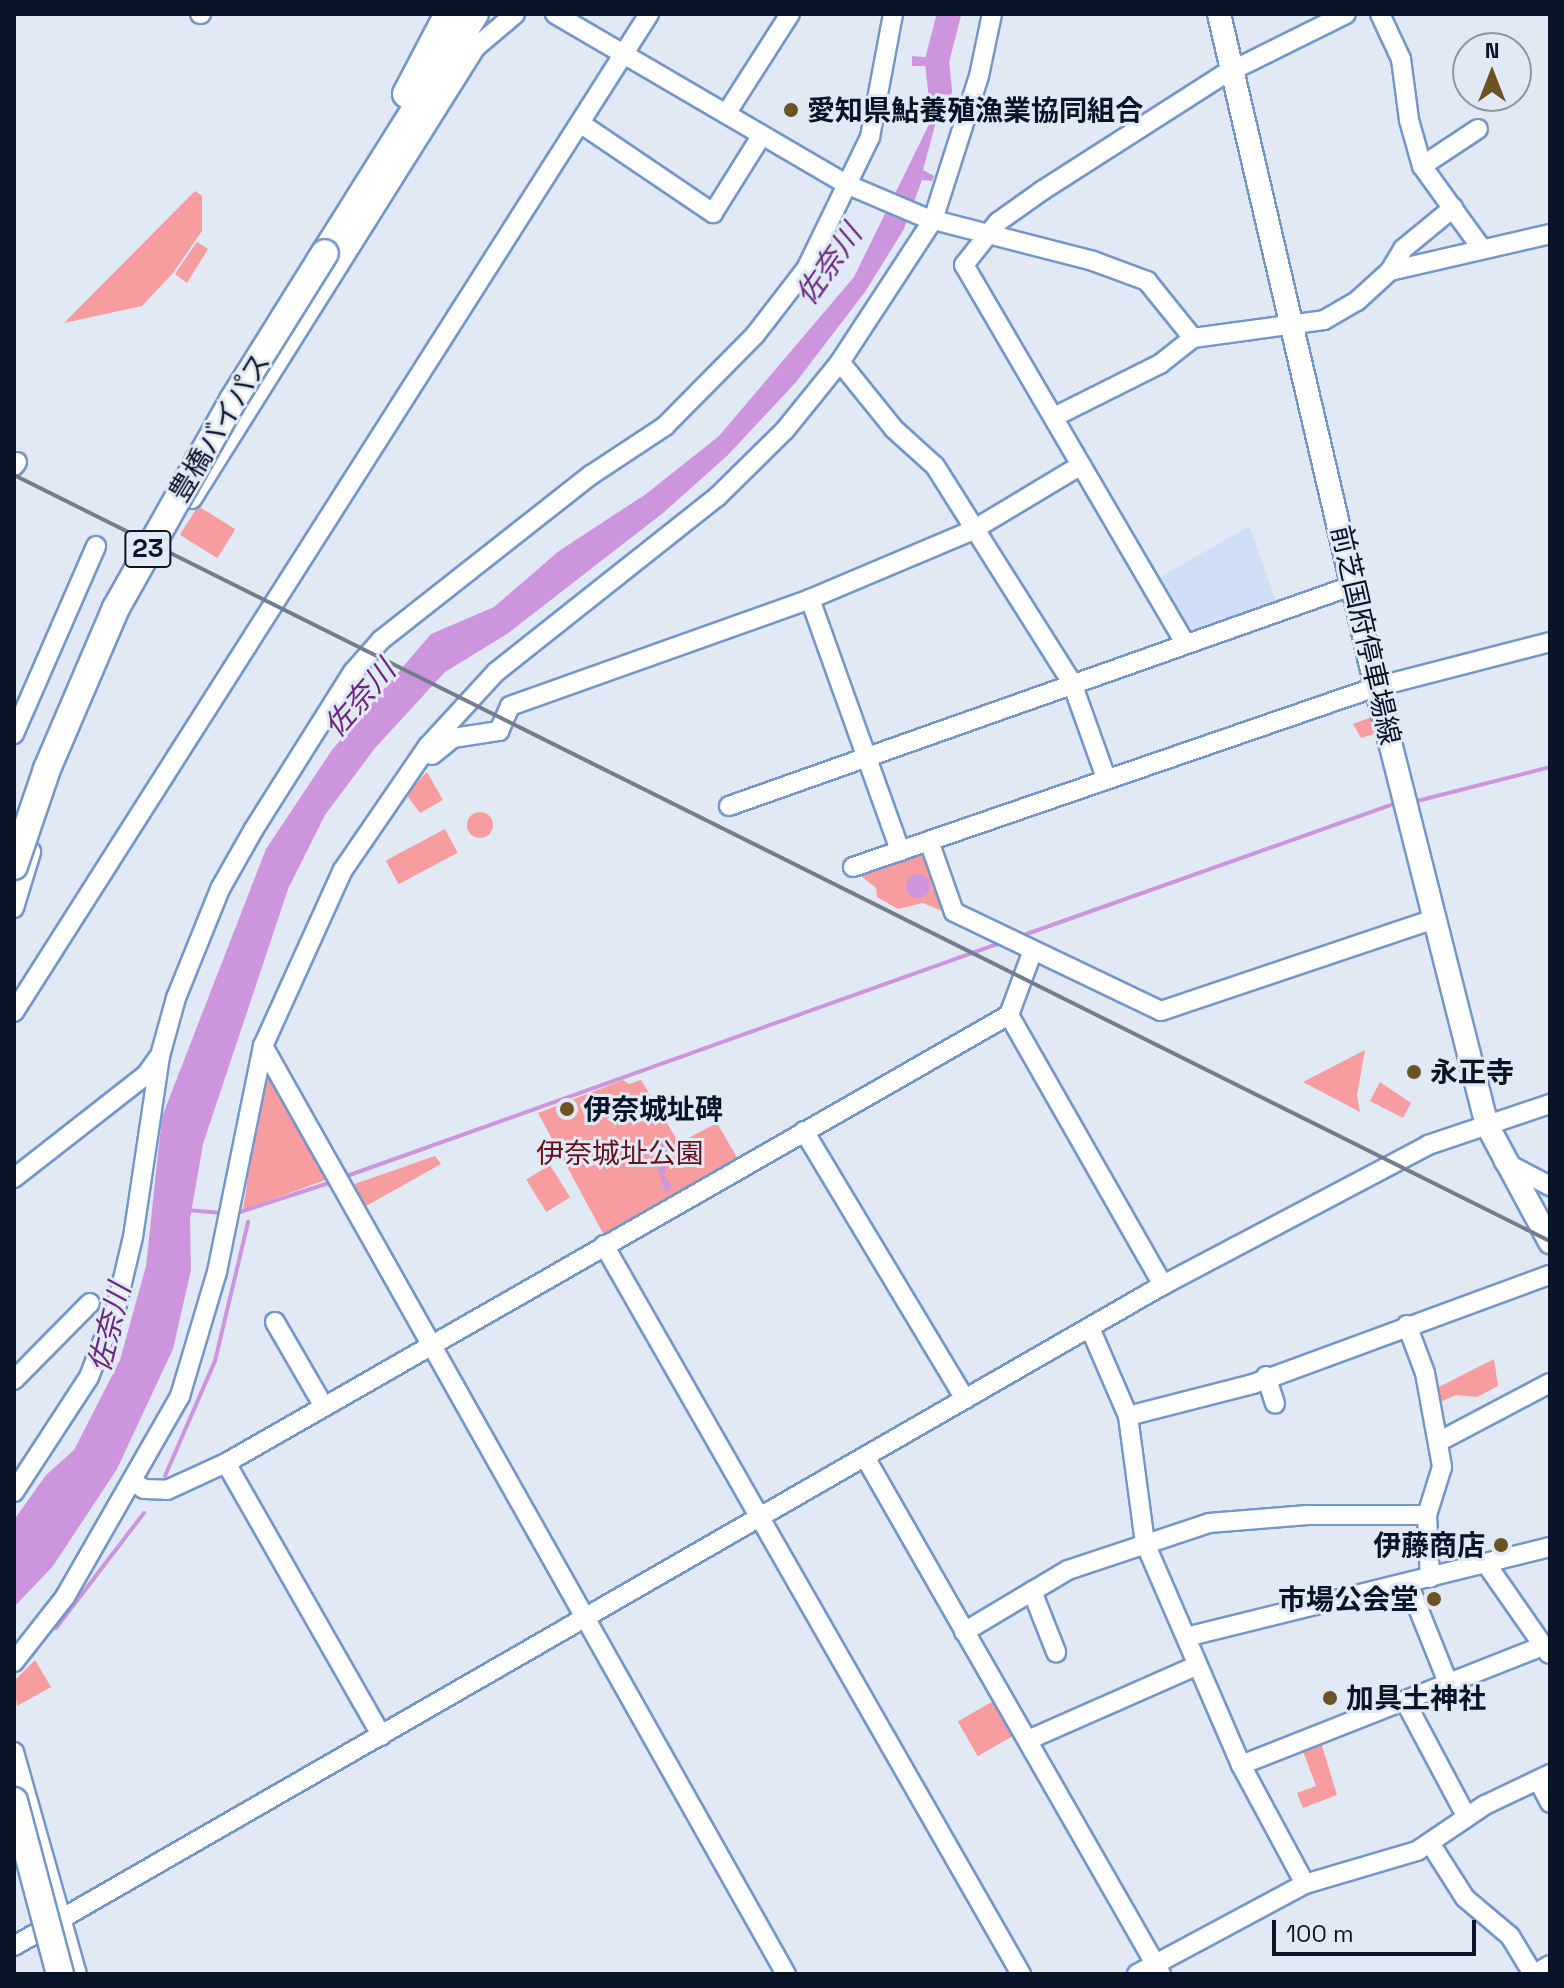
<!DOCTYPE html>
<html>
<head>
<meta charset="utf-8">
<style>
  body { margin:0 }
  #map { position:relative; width:1564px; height:1988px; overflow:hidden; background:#e1e9f4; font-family:"Space Grotesk","Noto Sans JP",sans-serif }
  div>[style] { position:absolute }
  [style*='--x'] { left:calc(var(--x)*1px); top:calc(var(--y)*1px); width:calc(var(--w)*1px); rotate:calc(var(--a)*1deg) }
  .built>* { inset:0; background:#cedff7 }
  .green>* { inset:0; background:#f79d9f; transform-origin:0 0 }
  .round { border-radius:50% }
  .water>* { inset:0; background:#cd95de }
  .stream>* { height:4px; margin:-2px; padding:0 2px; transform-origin:2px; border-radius:2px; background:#cd95de }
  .river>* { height:24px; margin:-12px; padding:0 12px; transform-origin:12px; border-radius:12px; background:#cd95de }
  .roads { filter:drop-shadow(2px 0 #7496c9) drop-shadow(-2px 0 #7496c9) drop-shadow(0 2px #7496c9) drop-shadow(0 -2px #7496c9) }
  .minor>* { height:18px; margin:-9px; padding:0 9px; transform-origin:9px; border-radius:9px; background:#fff }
  .major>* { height:22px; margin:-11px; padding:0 11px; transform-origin:11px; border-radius:11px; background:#fff }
  .highway>* { height:26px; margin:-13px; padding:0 13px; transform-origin:13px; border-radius:13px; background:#fff }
  .rail>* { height:4px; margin:-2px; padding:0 2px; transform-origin:2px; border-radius:2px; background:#737d8c }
  .bridges { filter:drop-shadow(2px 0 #7496c9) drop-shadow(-2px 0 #7496c9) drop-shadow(0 2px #7496c9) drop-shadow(0 -2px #7496c9) }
  .highway-bridge>* { height:26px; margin:-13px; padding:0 13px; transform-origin:13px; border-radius:13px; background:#fff }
  .dots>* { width:22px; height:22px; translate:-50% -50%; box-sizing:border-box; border:4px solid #e1e9f4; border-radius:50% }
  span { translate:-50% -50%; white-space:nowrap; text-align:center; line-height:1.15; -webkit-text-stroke:6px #e1e9f4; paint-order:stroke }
  .shield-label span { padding:2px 6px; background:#e1e9f4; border:2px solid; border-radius:6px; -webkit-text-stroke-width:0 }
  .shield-label { font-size:26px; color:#081427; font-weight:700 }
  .poi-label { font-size:28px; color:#081427; font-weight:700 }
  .left { translate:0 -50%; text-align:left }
  .right { translate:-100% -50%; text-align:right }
  .street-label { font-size:28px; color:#081427 }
  .park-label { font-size:28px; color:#67101e }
  .water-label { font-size:30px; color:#6c287e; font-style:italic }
  .frame { position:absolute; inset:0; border:16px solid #081427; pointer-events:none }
  .north { position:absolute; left:1452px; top:32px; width:80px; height:80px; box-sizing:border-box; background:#e1e9f4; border:2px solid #8a94a2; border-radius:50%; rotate:0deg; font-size:22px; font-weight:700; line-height:32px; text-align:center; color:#081427 }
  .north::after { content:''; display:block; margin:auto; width:28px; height:36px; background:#6d5224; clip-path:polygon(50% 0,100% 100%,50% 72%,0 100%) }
  .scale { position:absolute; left:1272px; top:1920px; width:204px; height:36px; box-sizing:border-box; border:4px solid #081427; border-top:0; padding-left:10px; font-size:24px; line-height:28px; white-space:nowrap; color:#081427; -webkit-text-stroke:6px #e1e9f4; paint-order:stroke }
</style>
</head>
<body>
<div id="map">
  <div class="built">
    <div style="clip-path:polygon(1249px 526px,1278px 606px,1187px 638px,1154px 581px)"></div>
  </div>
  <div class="green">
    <div style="clip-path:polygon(195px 191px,202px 196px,202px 231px,173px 273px,142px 306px,64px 323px)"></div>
    <div style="clip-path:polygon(197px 242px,208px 249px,187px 283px,175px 274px)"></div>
    <div style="left:198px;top:506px;width:44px;height:34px;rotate:32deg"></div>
    <div style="clip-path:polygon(1377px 715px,1381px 732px,1361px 738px,1353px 724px)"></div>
    <div style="clip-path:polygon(427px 772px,443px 800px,420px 813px,406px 794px)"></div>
    <div class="round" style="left:467px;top:812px;width:26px;height:26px"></div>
    <div style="left:445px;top:829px;width:27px;height:67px;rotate:62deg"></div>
    <div style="clip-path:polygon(922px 847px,947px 913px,923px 903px,898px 909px,877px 897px,876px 888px,855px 871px)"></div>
    <div style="clip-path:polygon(1365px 1050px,1357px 1095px,1360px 1112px,1303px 1082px)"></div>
    <div style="clip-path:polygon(268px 1067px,328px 1179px,243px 1210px,254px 1136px)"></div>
    <div style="clip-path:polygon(623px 1080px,629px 1084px,641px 1080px,679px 1143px,717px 1123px,739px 1161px,605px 1237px,538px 1113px)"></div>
    <div style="clip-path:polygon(1380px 1082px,1411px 1103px,1403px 1118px,1370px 1101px)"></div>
    <div style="clip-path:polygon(435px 1156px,441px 1164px,359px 1210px,346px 1187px)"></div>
    <div style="left:550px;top:1165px;width:38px;height:28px;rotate:58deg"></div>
    <div style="clip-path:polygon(1494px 1359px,1498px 1386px,1477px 1397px,1456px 1395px,1433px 1405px,1431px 1391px)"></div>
    <div style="clip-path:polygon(35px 1660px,51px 1687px,17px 1706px,14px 1681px)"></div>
    <div style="left:995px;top:1700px;width:40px;height:43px;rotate:60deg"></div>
    <div style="clip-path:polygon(1320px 1739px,1337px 1795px,1303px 1808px,1297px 1793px,1316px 1786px,1301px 1746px)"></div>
  </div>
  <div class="water">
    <div style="clip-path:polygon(912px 56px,945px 59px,943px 72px,949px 73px,923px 170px,934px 176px,932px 181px,922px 180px,904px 229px,865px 292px,796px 382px,728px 455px,663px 513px,507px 634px,445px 672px,375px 748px,325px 815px,288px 889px,203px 1144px,190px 1219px,191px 1270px,173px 1349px,117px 1469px,53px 1566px,14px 1607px,14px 1520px,46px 1475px,74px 1450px,120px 1360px,146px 1266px,162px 1117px,266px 849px,332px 750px,431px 634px,494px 607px,559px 551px,646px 494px,719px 436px,854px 277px,939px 104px,939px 85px,926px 78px,929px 66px,912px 66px)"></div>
    <div class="round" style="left:906px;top:874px;width:24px;height:24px"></div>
    <div style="clip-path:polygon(662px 1141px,668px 1152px,664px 1176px,672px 1186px,666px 1193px,656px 1164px)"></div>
  </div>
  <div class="stream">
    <div style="--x:1413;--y:802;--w:141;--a:-14.3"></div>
    <div style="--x:1018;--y:937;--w:404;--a:-19.5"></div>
    <div style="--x:344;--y:1177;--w:700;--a:-19.63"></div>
    <div style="--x:187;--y:1210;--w:35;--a:5"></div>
    <div style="--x:234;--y:1214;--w:103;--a:-18.1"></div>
    <div style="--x:165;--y:1476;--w:125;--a:-66.5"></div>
    <div style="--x:215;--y:1361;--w:143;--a:-76.6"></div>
    <div style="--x:56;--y:1628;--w:145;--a:-52.6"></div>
  </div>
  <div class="river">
    <div style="--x:940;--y:90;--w:29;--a:-96"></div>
    <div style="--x:937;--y:61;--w:49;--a:-75.7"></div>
  </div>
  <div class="roads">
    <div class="minor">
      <div style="--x:200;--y:14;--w:1;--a:0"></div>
      <div style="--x:555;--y:14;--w:337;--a:30.3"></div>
      <div style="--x:846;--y:184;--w:87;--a:23"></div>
      <div style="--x:926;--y:218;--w:172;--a:14.4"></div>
      <div style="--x:1093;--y:261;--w:58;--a:20.3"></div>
      <div style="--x:1147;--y:281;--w:73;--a:51.1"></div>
      <div style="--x:1380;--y:14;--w:50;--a:65"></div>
      <div style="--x:1401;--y:59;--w:62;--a:82.5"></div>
      <div style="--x:1409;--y:120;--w:48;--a:74.2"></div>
      <div style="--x:1422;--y:166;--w:102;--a:54.1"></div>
      <div style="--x:726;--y:114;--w:119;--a:-57.4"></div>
      <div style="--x:580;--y:123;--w:161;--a:34.1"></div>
      <div style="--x:713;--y:213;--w:92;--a:-57.9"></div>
      <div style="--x:1422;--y:166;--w:67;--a:-33.5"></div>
      <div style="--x:1390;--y:271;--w:164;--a:-13"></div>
      <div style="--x:840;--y:362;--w:86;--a:51.1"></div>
      <div style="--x:894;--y:429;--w:55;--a:42.1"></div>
      <div style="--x:935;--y:466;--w:257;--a:57.7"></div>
      <div style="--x:1072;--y:683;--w:101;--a:70.3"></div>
      <div style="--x:1054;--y:417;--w:119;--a:-26.6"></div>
      <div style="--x:1160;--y:364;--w:42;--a:-38.2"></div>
      <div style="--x:1193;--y:338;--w:132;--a:-7.8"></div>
      <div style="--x:1324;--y:320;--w:38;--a:-30"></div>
      <div style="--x:1357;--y:301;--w:45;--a:-42.3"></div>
      <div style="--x:1390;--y:271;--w:26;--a:-59"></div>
      <div style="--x:1403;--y:249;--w:65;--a:-39.4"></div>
      <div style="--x:14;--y:466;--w:5;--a:-53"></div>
      <div style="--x:192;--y:499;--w:534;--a:-57.86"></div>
      <div style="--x:476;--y:47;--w:51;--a:-40.2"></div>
      <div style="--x:810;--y:599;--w:268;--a:70.3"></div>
      <div style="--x:1185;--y:643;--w:438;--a:-120.3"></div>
      <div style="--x:964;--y:265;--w:55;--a:-51.7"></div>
      <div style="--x:998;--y:222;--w:55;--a:-35.4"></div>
      <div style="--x:1043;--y:190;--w:214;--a:-32.6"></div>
      <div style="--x:1223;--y:75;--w:137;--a:-26.4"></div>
      <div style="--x:14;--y:734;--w:205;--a:-66.4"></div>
      <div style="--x:432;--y:755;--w:27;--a:-39"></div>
      <div style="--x:453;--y:738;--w:47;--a:-8.7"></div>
      <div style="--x:499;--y:731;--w:27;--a:-66"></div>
      <div style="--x:510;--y:706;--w:319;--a:-19.6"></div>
      <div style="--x:810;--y:599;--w:177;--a:-22.9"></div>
      <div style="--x:973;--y:530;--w:126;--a:-31"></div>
      <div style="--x:729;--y:806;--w:663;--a:-19.47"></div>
      <div style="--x:929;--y:841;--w:75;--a:70.6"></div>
      <div style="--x:954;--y:912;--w:229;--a:25.6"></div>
      <div style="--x:1161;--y:1011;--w:288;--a:-18.6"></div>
      <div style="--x:853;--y:867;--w:553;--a:-18.99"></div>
      <div style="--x:1376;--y:687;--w:180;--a:-14.5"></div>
      <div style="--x:14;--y:908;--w:59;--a:-73.1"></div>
      <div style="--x:14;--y:1012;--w:1183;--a:-57.53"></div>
      <div style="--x:1009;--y:1015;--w:311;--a:60.3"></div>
      <div style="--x:263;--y:1046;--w:1065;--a:60.6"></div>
      <div style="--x:804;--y:1131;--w:313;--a:59"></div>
      <div style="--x:1504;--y:1162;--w:52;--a:27.6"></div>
      <div style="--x:14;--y:1178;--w:167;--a:-38"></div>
      <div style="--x:146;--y:1075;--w:21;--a:-55"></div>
      <div style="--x:604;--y:1245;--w:840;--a:60.23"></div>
      <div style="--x:275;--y:1322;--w:98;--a:60"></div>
      <div style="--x:1407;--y:1325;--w:51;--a:69.4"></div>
      <div style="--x:1425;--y:1373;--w:96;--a:79.7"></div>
      <div style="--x:1442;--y:1467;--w:50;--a:107.4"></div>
      <div style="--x:1427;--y:1515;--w:63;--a:87.3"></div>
      <div style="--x:1090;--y:1328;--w:96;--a:66.6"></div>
      <div style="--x:1128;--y:1416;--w:128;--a:82.4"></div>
      <div style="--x:1145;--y:1543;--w:242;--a:66.6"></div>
      <div style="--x:1241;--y:1765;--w:135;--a:61.7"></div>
      <div style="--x:1266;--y:1376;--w:29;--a:72"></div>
      <div style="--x:14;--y:1380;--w:108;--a:-45.4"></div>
      <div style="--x:1128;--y:1416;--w:129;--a:-14.4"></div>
      <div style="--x:1253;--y:1384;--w:316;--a:-20.2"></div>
      <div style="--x:1438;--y:1442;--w:127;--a:-27.8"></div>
      <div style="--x:865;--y:1457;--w:596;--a:60.21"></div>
      <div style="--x:226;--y:1463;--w:314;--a:60.3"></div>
      <div style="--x:133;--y:1482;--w:13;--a:32"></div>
      <div style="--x:144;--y:1489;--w:23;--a:2"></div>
      <div style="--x:167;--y:1490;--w:65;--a:-24.6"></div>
      <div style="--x:226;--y:1463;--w:902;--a:-29.78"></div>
      <div style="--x:1009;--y:1015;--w:69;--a:-69.7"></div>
      <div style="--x:14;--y:1492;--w:137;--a:-56.9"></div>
      <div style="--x:89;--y:1377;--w:78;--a:-69"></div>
      <div style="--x:117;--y:1304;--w:69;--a:-76.6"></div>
      <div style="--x:133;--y:1237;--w:183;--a:-81.5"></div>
      <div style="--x:160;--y:1056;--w:60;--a:-74.6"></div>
      <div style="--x:176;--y:998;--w:118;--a:-68"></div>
      <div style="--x:220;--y:889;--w:69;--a:-60.5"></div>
      <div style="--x:254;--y:829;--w:186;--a:-57.8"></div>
      <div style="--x:353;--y:672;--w:43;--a:-48.8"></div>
      <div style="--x:381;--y:640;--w:267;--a:-38.2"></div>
      <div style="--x:591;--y:475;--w:89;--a:-33.5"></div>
      <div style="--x:665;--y:426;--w:128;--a:-45.3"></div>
      <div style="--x:755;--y:335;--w:83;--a:-52.3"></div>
      <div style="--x:806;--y:269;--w:147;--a:-64.1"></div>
      <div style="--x:870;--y:137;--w:125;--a:-79.4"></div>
      <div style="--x:1487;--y:1565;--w:108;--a:55.1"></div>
      <div style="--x:1408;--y:1583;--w:110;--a:68.1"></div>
      <div style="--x:1032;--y:1591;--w:66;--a:68.5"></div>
      <div style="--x:964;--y:1632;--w:121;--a:-30.8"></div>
      <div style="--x:1068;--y:1570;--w:149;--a:-18.4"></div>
      <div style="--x:1209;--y:1523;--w:99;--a:-4.6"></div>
      <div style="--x:1308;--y:1515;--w:119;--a:0"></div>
      <div style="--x:1186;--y:1637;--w:375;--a:-13.9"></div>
      <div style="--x:14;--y:1662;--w:83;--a:-51.9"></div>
      <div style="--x:65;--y:1597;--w:232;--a:-60.2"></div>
      <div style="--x:180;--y:1396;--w:129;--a:-73.4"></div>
      <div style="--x:217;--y:1272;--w:231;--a:-78.5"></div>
      <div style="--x:263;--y:1046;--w:193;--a:-65.6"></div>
      <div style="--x:343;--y:870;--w:150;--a:-55.6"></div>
      <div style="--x:428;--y:746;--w:100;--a:-47.4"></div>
      <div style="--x:496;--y:672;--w:282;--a:-38.4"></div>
      <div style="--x:717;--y:497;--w:95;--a:-44.6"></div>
      <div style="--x:785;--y:430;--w:87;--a:-51"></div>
      <div style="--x:840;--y:362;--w:170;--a:-56.8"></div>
      <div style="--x:933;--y:220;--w:151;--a:-72.3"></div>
      <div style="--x:979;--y:76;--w:63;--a:-78.2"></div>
      <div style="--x:1406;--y:1703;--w:128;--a:62"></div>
      <div style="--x:1028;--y:1740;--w:184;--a:-23.8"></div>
      <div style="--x:14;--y:1752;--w:231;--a:74.2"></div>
      <div style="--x:1241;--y:1765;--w:322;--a:-21.5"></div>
      <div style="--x:1538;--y:1780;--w:26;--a:62"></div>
      <div style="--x:1430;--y:1843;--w:65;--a:57.5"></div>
      <div style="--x:1465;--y:1898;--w:59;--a:40.2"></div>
      <div style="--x:1510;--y:1936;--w:44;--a:58.8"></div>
      <div style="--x:14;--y:1946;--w:1326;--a:-29.91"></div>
      <div style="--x:1163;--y:1285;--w:300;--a:-27.8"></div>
      <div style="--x:1428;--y:1145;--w:129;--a:-18.6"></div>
      <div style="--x:1137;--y:1974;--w:191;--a:-28.2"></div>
      <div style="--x:1305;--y:1884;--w:117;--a:-16.4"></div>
      <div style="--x:1417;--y:1851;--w:82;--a:-34.1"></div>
      <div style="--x:1485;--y:1805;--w:72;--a:-25.5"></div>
      <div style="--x:1535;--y:1974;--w:17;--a:-31"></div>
    </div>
    <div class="major">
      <div style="--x:1219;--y:14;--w:691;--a:76.87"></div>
      <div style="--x:1376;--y:687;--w:452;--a:75.8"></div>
      <div style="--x:1487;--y:1125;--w:133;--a:61.7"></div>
    </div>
    <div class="highway">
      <div style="--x:406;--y:94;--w:90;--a:-62.3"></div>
      <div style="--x:325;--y:253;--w:282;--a:-57.9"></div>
    </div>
  </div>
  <div class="rail">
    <div style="--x:14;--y:475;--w:1716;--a:26.51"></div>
  </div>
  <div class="bridges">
    <div class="highway-bridge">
      <div style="--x:14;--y:866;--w:102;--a:-71.2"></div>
      <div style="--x:47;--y:769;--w:175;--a:-66.8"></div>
      <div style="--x:116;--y:608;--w:239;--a:-60.6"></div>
      <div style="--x:233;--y:400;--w:173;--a:-58"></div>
      <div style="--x:14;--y:1801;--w:179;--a:75.1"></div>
    </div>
  </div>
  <div class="dots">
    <div style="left:791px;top:110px;background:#6d5224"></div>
    <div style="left:1414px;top:1072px;background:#6d5224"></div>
    <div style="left:567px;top:1109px;background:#6d5224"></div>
    <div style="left:1501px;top:1545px;background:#6d5224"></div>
    <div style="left:1434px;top:1599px;background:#6d5224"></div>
    <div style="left:1330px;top:1698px;background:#6d5224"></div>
  </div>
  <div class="shield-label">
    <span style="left:148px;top:549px">23</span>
  </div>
  <div class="poi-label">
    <span class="left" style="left:807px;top:110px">愛知県鮎養殖漁業協同組合</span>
    <span class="left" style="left:1430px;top:1072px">永正寺</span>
    <span class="left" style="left:583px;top:1109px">伊奈城址碑</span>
    <span class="right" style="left:1485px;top:1545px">伊藤商店</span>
    <span class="right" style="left:1418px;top:1599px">市場公会堂</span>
    <span class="left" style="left:1346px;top:1698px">加具土神社</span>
  </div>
  <div class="street-label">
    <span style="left:219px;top:427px;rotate:-59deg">豊橋バイパス</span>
    <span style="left:1366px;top:635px;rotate:77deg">前芝国府停車場線</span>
  </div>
  <div class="park-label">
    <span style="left:620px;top:1153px">伊奈城址公園</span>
  </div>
  <div class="water-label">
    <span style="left:829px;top:265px;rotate:-55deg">佐奈川</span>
    <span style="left:360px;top:699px;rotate:-49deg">佐奈川</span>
    <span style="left:110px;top:1328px;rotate:-76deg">佐奈川</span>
  </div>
  <div class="frame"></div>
  <div class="north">N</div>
  <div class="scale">100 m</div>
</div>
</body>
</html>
